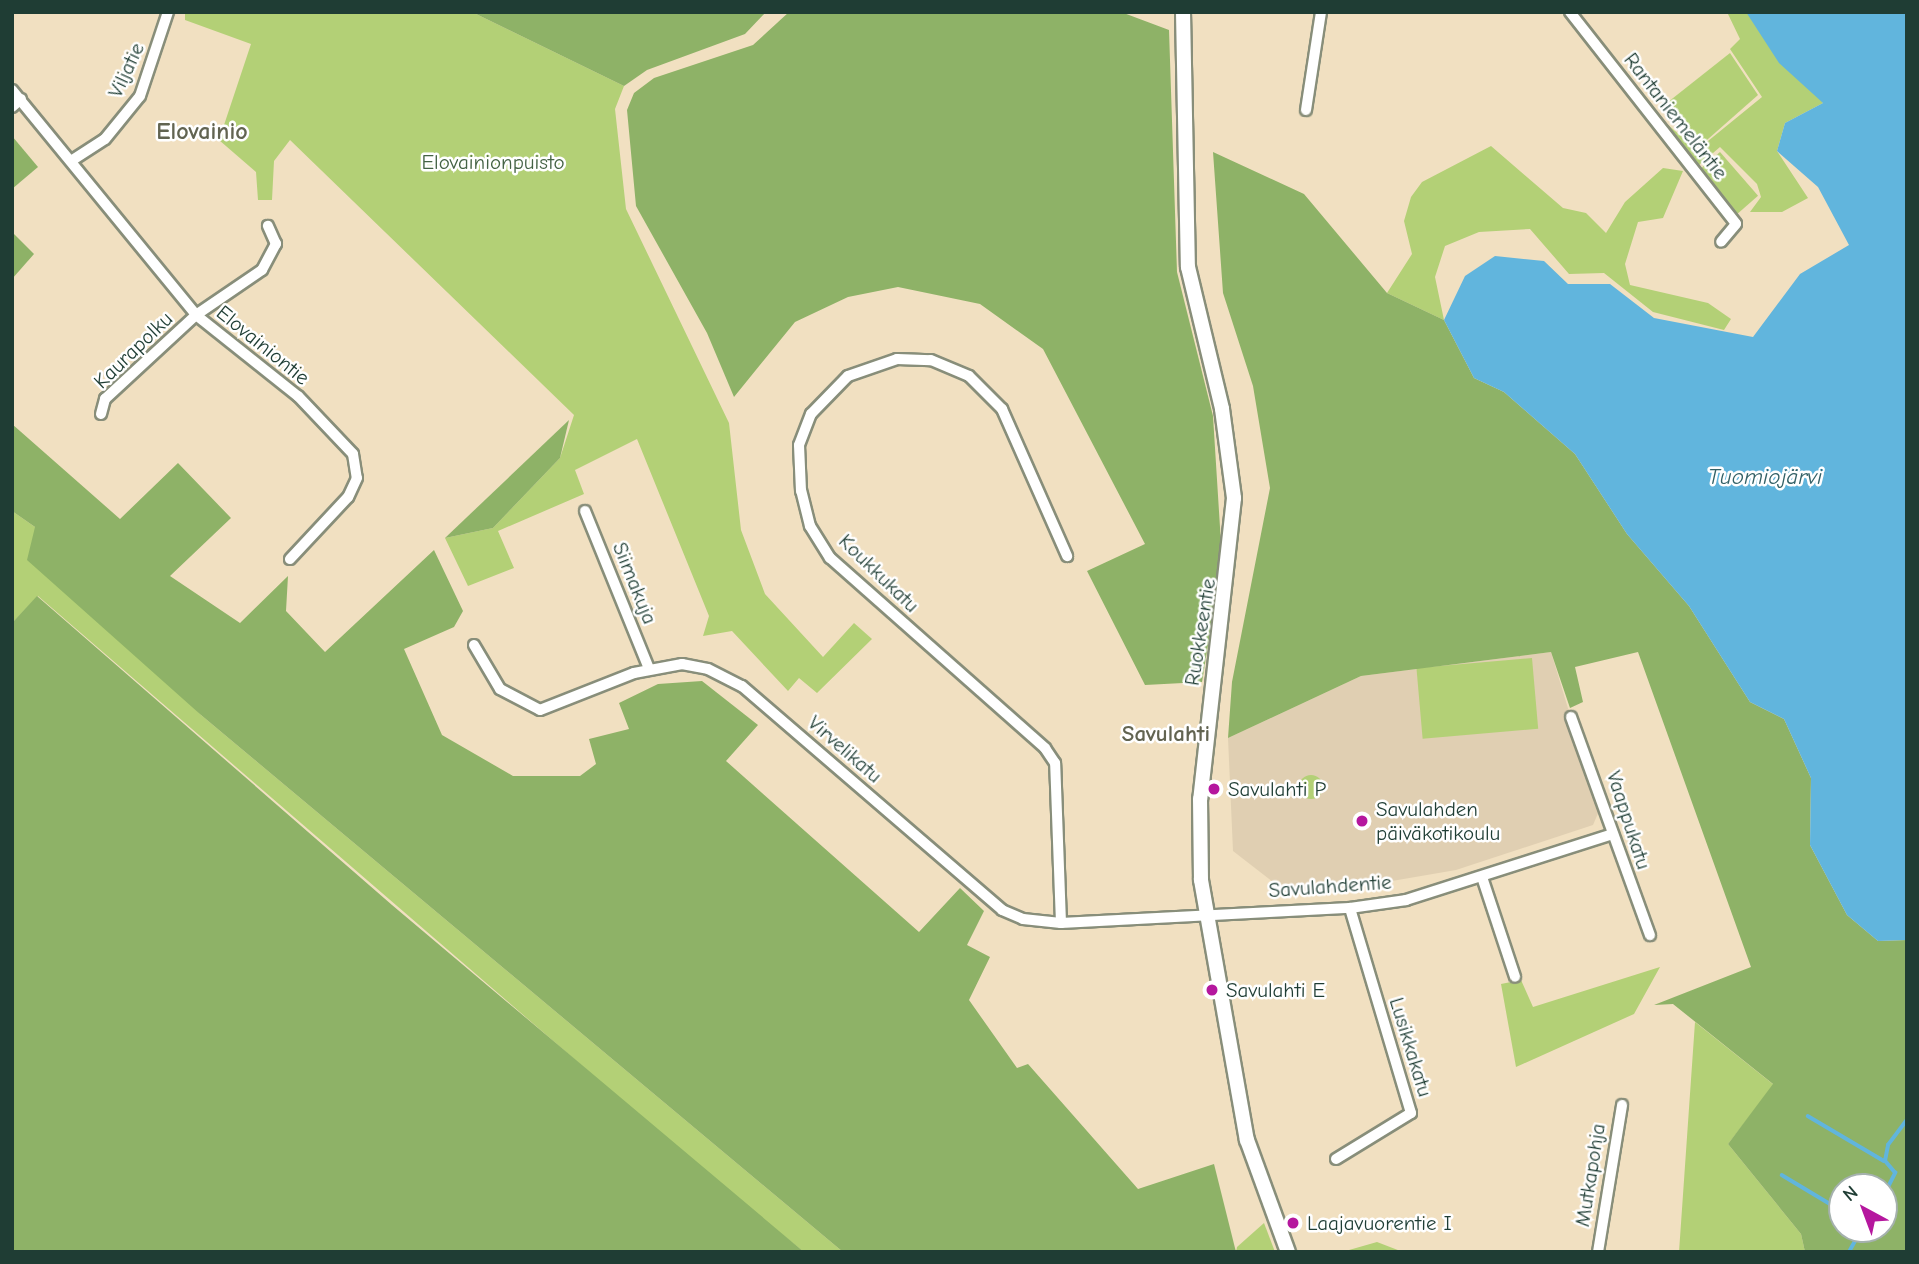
<!DOCTYPE html>
<html>
<head>
<meta charset="utf-8">
<style>
  body { margin:0 }
  #map { position:relative; width:1919px; height:1264px; overflow:hidden; background:#f1e0c1; font-family:"Comic Neue",sans-serif }
  div>[style] { position:absolute }
  [style*='--x'] { left:calc(var(--x)*1px); top:calc(var(--y)*1px); width:calc(var(--w)*1px); rotate:calc(var(--a)*1deg) }
  .built>* { inset:0; background:#e0cfb2 }
  .green>* { inset:0; background:#b3d076; transform-origin:0 0 }
  .round { border-radius:50% }
  .forest>* { inset:0; background:#8eb267 }
  .water>* { inset:0; background:#61b5dd }
  .stream>* { height:3.5px; margin:-1.75px; padding:0 1.75px; transform-origin:1.75px; border-radius:1.75px; background:#61b5dd }
  .roads { filter:drop-shadow(2px 0 #888e7a) drop-shadow(-2px 0 #888e7a) drop-shadow(0 2px #888e7a) drop-shadow(0 -2px #888e7a) }
  .street>* { height:10px; margin:-5px; padding:0 5px; transform-origin:5px; border-radius:5px; background:#fff }
  .secondary>* { height:14px; margin:-7px; padding:0 7px; transform-origin:7px; border-radius:7px; background:#fff }
  .dots>* { width:19px; height:19px; translate:-50% -50%; box-sizing:border-box; border:4px solid #fff; border-radius:50% }
  span { translate:-50% -50%; white-space:nowrap; text-align:center; line-height:1.15; -webkit-text-stroke:5px #fff; paint-order:stroke }
  .street-label { font-size:21px; color:#1f3d34 }
  .park-label { font-size:21px; color:#446244 }
  .poi-label { font-size:21px; color:#1f3d34 }
  .left { translate:0 -50%; text-align:left }
  .water-label { font-size:23px; color:#336167; font-style:italic }
  .neighbourhood-label { font-size:23px; color:#626451; font-weight:700 }
  .quarter-label { font-size:24px; color:#626451; font-weight:700 }
  .frame { position:absolute; inset:0; border:14px solid #1f3d34; pointer-events:none }
  .north { position:absolute; left:1828px; top:1173px; width:70px; height:70px; box-sizing:border-box; background:#fff; border:2px solid #a5b1ae; border-radius:50%; rotate:319deg; font-size:19px; font-weight:700; line-height:28px; text-align:center; color:#1f3d34 }
  .north::after { content:''; display:block; margin:auto; width:24px; height:32px; background:#b5179e; clip-path:polygon(50% 0,100% 100%,50% 72%,0 100%) }
</style>
</head>
<body>
<div id="map">
  <div class="built">
    <div style="clip-path:polygon(1551px 652px,1599px 811px,1593px 825px,1456px 870px,1328px 892px,1287px 893px,1233px 851px,1228px 738px,1361px 676px)"></div>
  </div>
  <div class="green">
    <div style="clip-path:polygon(185px 12px,472px 12px,624px 86px,615px 109px,626px 209px,729px 423px,741px 530px,765px 594px,823px 657px,854px 623px,872px 639px,817px 693px,799px 678px,788px 691px,732px 631px,703px 636px,709px 616px,637px 439px,575px 470px,584px 494px,498px 531px,514px 568px,468px 586px,445px 538px,493px 528px,560px 458px,574px 415px,290px 140px,274px 161px,272px 200px,258px 200px,256px 172px,219px 140px,251px 44px,185px 20px)"></div>
    <div style="clip-path:polygon(1727px 12px,1769px 12px,1823px 103px,1785px 123px,1777px 151px,1808px 198px,1782px 212px,1750px 212px,1761px 197px,1757px 184px,1720px 147px,1699px 165px,1690px 160px,1659px 117px,1697px 150px,1762px 97px,1730px 49px,1740px 39px)"></div>
    <div style="clip-path:polygon(1730px 53px,1758px 95px,1699px 147px,1663px 106px)"></div>
    <div style="clip-path:polygon(1491px 146px,1563px 208px,1586px 213px,1606px 233px,1625px 202px,1663px 168px,1683px 171px,1663px 218px,1638px 222px,1625px 264px,1630px 285px,1708px 303px,1731px 319px,1724px 330px,1653px 312px,1604px 273px,1569px 274px,1530px 229px,1479px 232px,1445px 246px,1435px 277px,1444px 320px,1387px 293px,1412px 254px,1404px 221px,1411px 197px,1422px 182px)"></div>
    <div style="left:1720px;top:152px;width:58px;height:28px;rotate:49deg"></div>
    <div style="clip-path:polygon(12px 511px,35px 527px,201px 715px,843px 1252px,804px 1252px,712px 1178px,38px 596px,12px 623px)"></div>
    <div style="left:1532px;top:658px;width:71px;height:116px;rotate:85deg"></div>
    <div class="round" style="left:1299px;top:775px;width:24px;height:24px"></div>
    <div style="clip-path:polygon(1660px 967px,1634px 1014px,1516px 1067px,1501px 984px,1521px 980px,1533px 1007px)"></div>
    <div style="clip-path:polygon(1695px 1022px,1774px 1085px,1728px 1144px,1801px 1234px,1805px 1252px,1679px 1252px)"></div>
    <div style="clip-path:polygon(1264px 1223px,1275px 1252px,1236px 1252px,1237px 1247px)"></div>
    <div style="clip-path:polygon(1377px 1242px,1403px 1252px,1342px 1252px)"></div>
  </div>
  <div class="forest">
    <div style="clip-path:polygon(472px 12px,766px 12px,745px 34px,647px 70px,624px 86px)"></div>
    <div style="clip-path:polygon(789px 12px,1121px 12px,1169px 30px,1177px 272px,1213px 416px,1222px 559px,1202px 682px,1145px 685px,1087px 571px,1145px 544px,1043px 349px,980px 304px,898px 287px,848px 297px,795px 322px,734px 397px,707px 333px,636px 206px,627px 110px,634px 93px,654px 78px,753px 45px)"></div>
    <div style="clip-path:polygon(12px 136px,38px 167px,12px 189px)"></div>
    <div style="clip-path:polygon(evenodd,1213px 152px,1304px 194px,1387px 293px,1444px 320px,1474px 378px,1504px 392px,1575px 454px,1627px 534px,1689px 606px,1750px 702px,1784px 719px,1811px 778px,1810px 845px,1847px 915px,1878px 941px,1907px 940px,1907px 1252px,1805px 1252px,1801px 1234px,1728px 1144px,1773px 1084px,1673px 1004px,1654px 1005px,1751px 967px,1638px 652px,1575px 667px,1583px 702px,1570px 708px,1551px 652px,1361px 676px,1228px 738px,1232px 682px,1270px 488px,1253px 386px,1223px 293px,1213px 152px,1842px 1187px,1884px 1187px,1884px 1229px,1842px 1229px,1842px 1187px)"></div>
    <div style="clip-path:polygon(12px 232px,34px 254px,12px 279px)"></div>
    <div style="clip-path:polygon(569px 420px,560px 458px,493px 528px,445px 538px)"></div>
    <div style="clip-path:polygon(12px 424px,120px 519px,178px 463px,231px 518px,170px 576px,240px 623px,288px 576px,286px 611px,325px 652px,434px 550px,463px 611px,454px 627px,404px 649px,442px 735px,513px 776px,580px 776px,596px 764px,589px 739px,629px 729px,619px 703px,658px 684px,702px 681px,758px 725px,726px 761px,919px 932px,960px 888px,984px 911px,967px 945px,990px 957px,969px 1000px,1017px 1068px,1028px 1064px,1138px 1189px,1214px 1164px,1236px 1252px,843px 1252px,201px 715px,27px 560px,35px 527px,12px 511px)"></div>
    <div style="clip-path:polygon(37px 596px,392px 905px,804px 1252px,12px 1252px,12px 623px)"></div>
  </div>
  <div class="water">
    <div style="clip-path:polygon(1746px 12px,1907px 12px,1907px 940px,1878px 941px,1847px 915px,1810px 845px,1811px 778px,1784px 719px,1750px 702px,1689px 606px,1627px 534px,1575px 454px,1504px 392px,1474px 378px,1444px 320px,1465px 276px,1495px 256px,1544px 261px,1568px 284px,1610px 284px,1654px 318px,1753px 337px,1800px 274px,1849px 245px,1818px 187px,1777px 151px,1785px 123px,1823px 103px,1779px 63px)"></div>
  </div>
  <div class="stream">
    <div style="--x:1808;--y:1116;--w:88;--a:30.6"></div>
    <div style="--x:1782;--y:1175;--w:70;--a:31"></div>
    <div style="--x:1884;--y:1195;--w:25;--a:-63"></div>
    <div style="--x:1895;--y:1173;--w:16;--a:-130"></div>
    <div style="--x:1885;--y:1161;--w:16;--a:-79"></div>
    <div style="--x:1888;--y:1145;--w:31;--a:-53"></div>
    <div style="--x:1849;--y:1252;--w:26;--a:-61"></div>
  </div>
  <div class="roads">
    <div class="street">
      <div style="--x:1570;--y:12;--w:269;--a:51.9"></div>
      <div style="--x:1736;--y:224;--w:23;--a:130"></div>
      <div style="--x:12;--y:90;--w:291;--a:50.7"></div>
      <div style="--x:196;--y:315;--w:130;--a:38.5"></div>
      <div style="--x:298;--y:396;--w:80;--a:46.5"></div>
      <div style="--x:353;--y:454;--w:24;--a:81"></div>
      <div style="--x:357;--y:478;--w:21;--a:115"></div>
      <div style="--x:348;--y:497;--w:85;--a:133.1"></div>
      <div style="--x:12;--y:107;--w:12;--a:-42"></div>
      <div style="--x:1306;--y:110;--w:99;--a:-81.3"></div>
      <div style="--x:71;--y:161;--w:40;--a:-32.9"></div>
      <div style="--x:105;--y:139;--w:55;--a:-50.9"></div>
      <div style="--x:140;--y:96;--w:89;--a:-71.6"></div>
      <div style="--x:101;--y:414;--w:16;--a:-75"></div>
      <div style="--x:105;--y:399;--w:124;--a:-42.7"></div>
      <div style="--x:196;--y:315;--w:80;--a:-34.3"></div>
      <div style="--x:262;--y:270;--w:30;--a:-62"></div>
      <div style="--x:276;--y:244;--w:20;--a:-114"></div>
      <div style="--x:585;--y:511;--w:170;--a:67.9"></div>
      <div style="--x:474;--y:645;--w:51;--a:59.4"></div>
      <div style="--x:500;--y:689;--w:45;--a:27.7"></div>
      <div style="--x:540;--y:710;--w:101;--a:-21.5"></div>
      <div style="--x:634;--y:673;--w:49;--a:-10.6"></div>
      <div style="--x:682;--y:664;--w:26;--a:11"></div>
      <div style="--x:708;--y:669;--w:38;--a:27"></div>
      <div style="--x:742;--y:686;--w:343;--a:40.7"></div>
      <div style="--x:1002;--y:910;--w:23;--a:23"></div>
      <div style="--x:1023;--y:919;--w:38;--a:6"></div>
      <div style="--x:1061;--y:923;--w:289;--a:-3"></div>
      <div style="--x:1350;--y:908;--w:57;--a:-8.1"></div>
      <div style="--x:1406;--y:900;--w:217;--a:-17.7"></div>
      <div style="--x:1571;--y:717;--w:232;--a:70.1"></div>
      <div style="--x:1482;--y:877;--w:105;--a:71.7"></div>
      <div style="--x:1061;--y:923;--w:160;--a:-92.1"></div>
      <div style="--x:1055;--y:763;--w:18;--a:-124"></div>
      <div style="--x:1045;--y:748;--w:287;--a:-138.5"></div>
      <div style="--x:830;--y:558;--w:38;--a:-122"></div>
      <div style="--x:810;--y:526;--w:36;--a:-104"></div>
      <div style="--x:801;--y:491;--w:46;--a:-92.5"></div>
      <div style="--x:799;--y:445;--w:33;--a:-69"></div>
      <div style="--x:811;--y:414;--w:53;--a:-45.8"></div>
      <div style="--x:848;--y:376;--w:52;--a:-19.1"></div>
      <div style="--x:897;--y:359;--w:34;--a:2"></div>
      <div style="--x:931;--y:360;--w:41;--a:22.8"></div>
      <div style="--x:969;--y:376;--w:47;--a:45"></div>
      <div style="--x:1002;--y:409;--w:161;--a:66.1"></div>
      <div style="--x:1336;--y:1159;--w:88;--a:-31.5"></div>
      <div style="--x:1411;--y:1113;--w:214;--a:-106.6"></div>
      <div style="--x:1598;--y:1252;--w:149;--a:-80.7"></div>
    </div>
    <div class="secondary">
      <div style="--x:1183;--y:12;--w:255;--a:88.9"></div>
      <div style="--x:1188;--y:267;--w:146;--a:76.5"></div>
      <div style="--x:1222;--y:409;--w:90;--a:82.3"></div>
      <div style="--x:1234;--y:498;--w:303;--a:96.4"></div>
      <div style="--x:1200;--y:799;--w:81;--a:89.3"></div>
      <div style="--x:1201;--y:880;--w:264;--a:80"></div>
      <div style="--x:1247;--y:1140;--w:119;--a:69.9"></div>
    </div>
  </div>
  <div class="dots">
    <div style="left:1214px;top:789px;background:#b5179e"></div>
    <div style="left:1362px;top:821px;background:#b5179e"></div>
    <div style="left:1212px;top:990px;background:#b5179e"></div>
    <div style="left:1293px;top:1223px;background:#b5179e"></div>
  </div>
  <div class="street-label">
    <span style="left:126px;top:70px;rotate:-65deg">Viljatie</span>
    <span style="left:1676px;top:116px;rotate:52deg">Rantaniemeläntie</span>
    <span style="left:263px;top:345px;rotate:39deg">Elovainiontie</span>
    <span style="left:133px;top:350px;rotate:-44deg">Kaurapolku</span>
    <span style="left:879px;top:573px;rotate:44deg">Koukkukatu</span>
    <span style="left:635px;top:583px;rotate:68deg">Siimakuja</span>
    <span style="left:1200px;top:632px;rotate:-81deg">Ruokkeentie</span>
    <span style="left:845px;top:749px;rotate:41deg">Virvelikatu</span>
    <span style="left:1629px;top:820px;rotate:72deg">Vaappukatu</span>
    <span style="left:1330px;top:886px;rotate:-4deg">Savulahdentie</span>
    <span style="left:1411px;top:1047px;rotate:73deg">Lusikkakatu</span>
    <span style="left:1590px;top:1175px;rotate:-81deg">Mutkapohja</span>
  </div>
  <div class="park-label">
    <span style="left:493px;top:162px">Elovainionpuisto</span>
  </div>
  <div class="poi-label">
    <span class="left" style="left:1228px;top:789px">Savulahti P</span>
    <span class="left" style="left:1376px;top:821px">Savulahden<br>päiväkotikoulu</span>
    <span class="left" style="left:1226px;top:990px">Savulahti E</span>
    <span class="left" style="left:1307px;top:1223px">Laajavuorentie I</span>
  </div>
  <div class="water-label">
    <span style="left:1765px;top:477px">Tuomiojärvi</span>
  </div>
  <div class="neighbourhood-label">
    <span style="left:1166px;top:734px">Savulahti</span>
  </div>
  <div class="quarter-label">
    <span style="left:202px;top:132px">Elovainio</span>
  </div>
  <div class="frame"></div>
  <div class="north">N</div>
</div>
</body>
</html>
